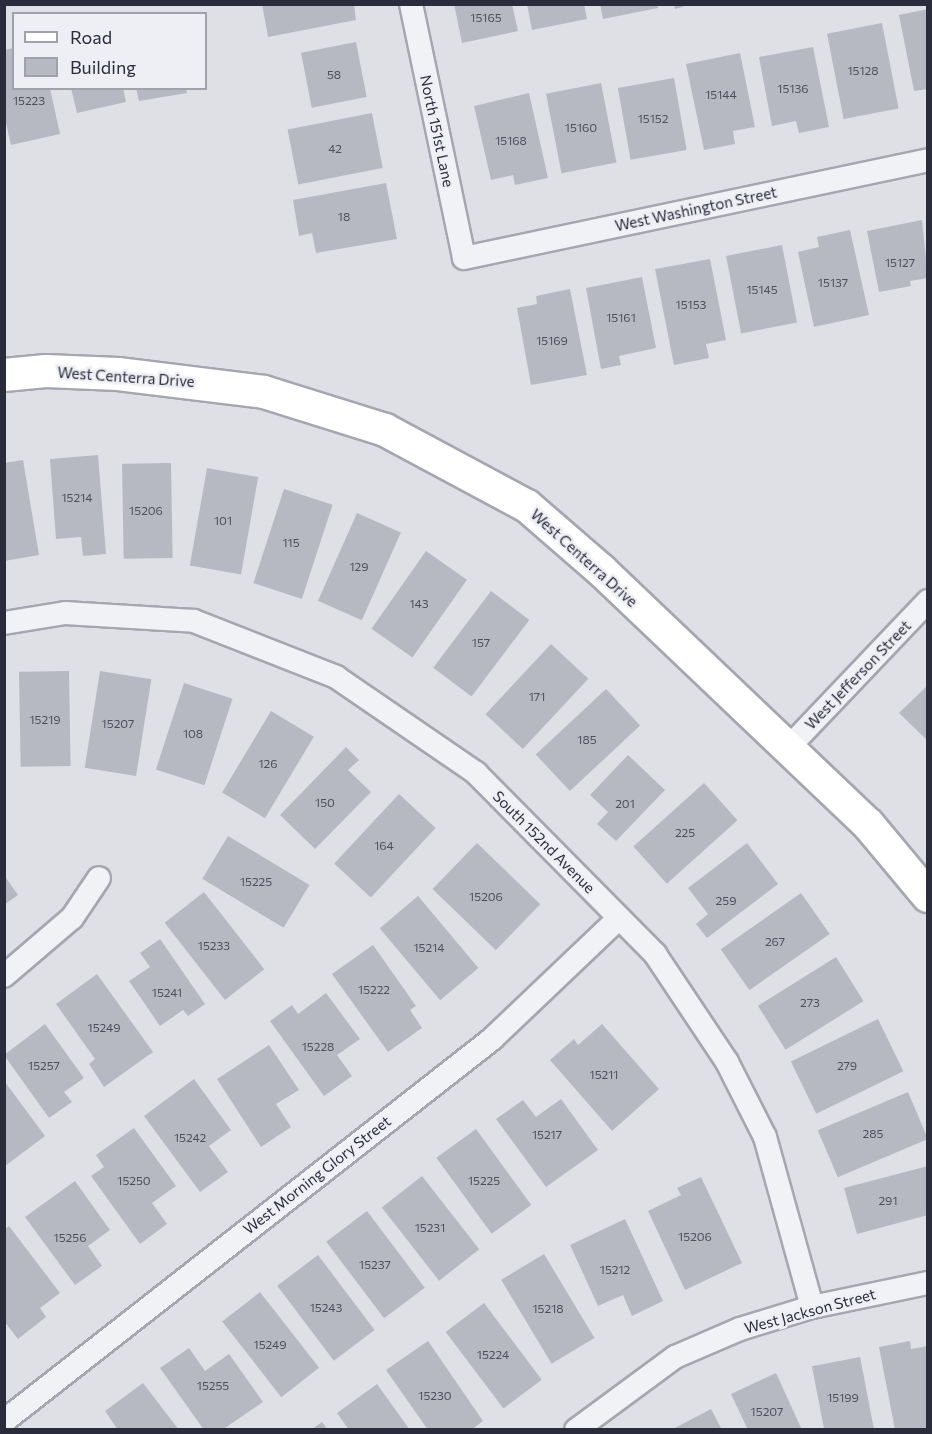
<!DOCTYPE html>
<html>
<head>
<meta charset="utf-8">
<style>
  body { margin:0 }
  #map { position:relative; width:932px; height:1434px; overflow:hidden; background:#dfe0e6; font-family:Commissioner,sans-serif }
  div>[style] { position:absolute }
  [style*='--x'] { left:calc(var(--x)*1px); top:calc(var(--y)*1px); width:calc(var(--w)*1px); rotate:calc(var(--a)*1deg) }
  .building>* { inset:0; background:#b7b9c2; transform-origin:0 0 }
  .roads { filter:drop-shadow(2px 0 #a5a6b0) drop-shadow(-2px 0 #a5a6b0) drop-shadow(0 2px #a5a6b0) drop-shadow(0 -2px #a5a6b0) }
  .street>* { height:22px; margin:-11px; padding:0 11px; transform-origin:11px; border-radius:11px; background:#f1f2f5 }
  .secondary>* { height:32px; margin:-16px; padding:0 16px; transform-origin:16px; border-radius:16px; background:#fff }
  span { translate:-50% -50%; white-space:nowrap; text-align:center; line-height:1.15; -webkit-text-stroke:5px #eeeff4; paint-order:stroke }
  .number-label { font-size:12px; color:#4d4f5e }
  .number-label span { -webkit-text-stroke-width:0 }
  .street-label { font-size:15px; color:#2a2c3c }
  .frame { position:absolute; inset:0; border:6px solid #2a2c3c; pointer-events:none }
  .legend { position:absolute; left:12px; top:12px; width:195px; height:78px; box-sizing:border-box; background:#eeeff4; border:2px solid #a0a1aa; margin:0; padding:8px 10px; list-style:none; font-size:18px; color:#2a2c3c }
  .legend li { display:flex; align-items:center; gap:12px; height:30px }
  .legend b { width:30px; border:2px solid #a0a1aa }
</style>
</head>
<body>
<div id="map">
  <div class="building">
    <div style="clip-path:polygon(262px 4px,354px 4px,356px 20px,268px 37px)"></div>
    <div style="clip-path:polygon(454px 4px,512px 4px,518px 31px,462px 43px)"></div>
    <div style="clip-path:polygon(527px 4px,584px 4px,587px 19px,532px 30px)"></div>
    <div style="clip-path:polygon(600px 4px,657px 4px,658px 8px,603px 19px)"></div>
    <div style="clip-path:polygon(674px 4px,689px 4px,689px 5px,675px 9px)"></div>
    <div style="clip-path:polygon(928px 9px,928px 89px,914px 91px,899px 15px)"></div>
    <div style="left:882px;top:23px;width:87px;height:56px;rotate:79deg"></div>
    <div style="left:356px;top:42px;width:56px;height:56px;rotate:79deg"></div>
    <div style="clip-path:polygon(813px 47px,829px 127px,799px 133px,796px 121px,772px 126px,759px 57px)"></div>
    <div style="clip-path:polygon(14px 48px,14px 88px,50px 88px,60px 134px,11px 145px,4px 114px,4px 50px)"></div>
    <div style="clip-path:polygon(740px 53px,755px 127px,733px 131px,735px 144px,704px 150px,686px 64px)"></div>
    <div style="left:674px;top:78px;width:73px;height:57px;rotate:80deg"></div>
    <div style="left:601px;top:83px;width:81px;height:56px;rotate:79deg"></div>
    <div style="clip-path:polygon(71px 88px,123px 88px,126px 102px,77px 113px)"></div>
    <div style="clip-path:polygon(136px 88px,186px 88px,187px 93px,139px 101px)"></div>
    <div style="clip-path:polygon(529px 93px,548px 178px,515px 185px,513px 175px,491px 180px,474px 106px)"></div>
    <div style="left:372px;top:113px;width:56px;height:86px;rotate:79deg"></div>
    <div style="clip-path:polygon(386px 183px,397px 239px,316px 253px,312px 233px,299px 236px,293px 200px)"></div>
    <div style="clip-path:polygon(922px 220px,928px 278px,910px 281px,911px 286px,879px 292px,867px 231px)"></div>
    <div style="clip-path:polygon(850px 230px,869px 315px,814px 327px,798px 252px,819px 247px,817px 237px)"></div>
    <div style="left:782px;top:245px;width:79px;height:57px;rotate:79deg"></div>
    <div style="clip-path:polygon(710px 259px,726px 340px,706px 344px,709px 358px,674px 365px,655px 269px)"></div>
    <div style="clip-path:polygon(642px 277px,656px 348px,619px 356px,621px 365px,601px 369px,586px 288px)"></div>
    <div style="clip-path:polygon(570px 289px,587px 375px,531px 385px,517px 308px,537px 304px,536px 296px)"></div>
    <div style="clip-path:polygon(98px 455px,106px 554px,83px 556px,81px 537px,56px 539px,50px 459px)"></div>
    <div style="clip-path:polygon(23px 460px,39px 555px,4px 561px,4px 463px)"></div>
    <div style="left:171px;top:463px;width:95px;height:49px;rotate:89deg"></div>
    <div style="left:207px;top:468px;width:52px;height:99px;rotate:10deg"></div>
    <div style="left:284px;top:489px;width:51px;height:99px;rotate:18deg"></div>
    <div style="left:357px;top:513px;width:48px;height:96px;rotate:24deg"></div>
    <div style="left:426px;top:551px;width:50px;height:95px;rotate:35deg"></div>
    <div style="left:491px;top:591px;width:48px;height:96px;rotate:37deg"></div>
    <div style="left:551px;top:644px;width:51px;height:96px;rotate:43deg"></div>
    <div style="left:69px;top:671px;width:95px;height:50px;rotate:89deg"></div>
    <div style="left:100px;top:671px;width:52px;height:98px;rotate:9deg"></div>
    <div style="left:184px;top:683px;width:51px;height:91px;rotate:18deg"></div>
    <div style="clip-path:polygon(928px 685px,928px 741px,899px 713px)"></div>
    <div style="left:606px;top:689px;width:50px;height:96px;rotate:47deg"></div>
    <div style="left:271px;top:711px;width:50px;height:95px;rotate:31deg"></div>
    <div style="clip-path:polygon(346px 747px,359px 760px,348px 770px,371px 792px,315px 849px,280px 815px)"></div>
    <div style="clip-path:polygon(628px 755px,665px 790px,616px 841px,597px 824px,608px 812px,590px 795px)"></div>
    <div style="left:704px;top:783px;width:50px;height:95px;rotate:48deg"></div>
    <div style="left:399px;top:794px;width:50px;height:95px;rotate:43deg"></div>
    <div style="left:228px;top:836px;width:95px;height:50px;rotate:31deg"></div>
    <div style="left:477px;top:843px;width:88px;height:64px;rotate:44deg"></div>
    <div style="clip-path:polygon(747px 843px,778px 884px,707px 938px,696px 924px,708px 914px,688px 888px)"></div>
    <div style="clip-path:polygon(4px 875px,18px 895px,4px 905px)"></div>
    <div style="left:204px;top:892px;width:98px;height:50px;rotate:52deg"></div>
    <div style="left:801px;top:893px;width:50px;height:98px;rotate:55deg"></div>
    <div style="left:418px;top:896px;width:94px;height:50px;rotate:50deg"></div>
    <div style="clip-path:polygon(160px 939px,205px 1004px,188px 1016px,183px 1010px,160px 1026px,129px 981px,150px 967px,140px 953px)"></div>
    <div style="clip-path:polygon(373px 945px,416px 1006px,410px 1010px,422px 1028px,388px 1052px,332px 974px)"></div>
    <div style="left:836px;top:957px;width:52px;height:92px;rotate:58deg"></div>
    <div style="clip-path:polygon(97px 974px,153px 1052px,104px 1087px,89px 1064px,95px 1059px,56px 1004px)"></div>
    <div style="clip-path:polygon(326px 993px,360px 1039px,337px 1055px,352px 1076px,324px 1096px,270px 1021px,292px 1005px,298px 1014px)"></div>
    <div style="left:878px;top:1019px;width:58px;height:97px;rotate:64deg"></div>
    <div style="clip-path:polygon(45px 1024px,84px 1078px,64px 1092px,72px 1102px,49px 1118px,4px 1055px)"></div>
    <div style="clip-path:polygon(602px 1024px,659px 1089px,612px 1131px,550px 1060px,574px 1039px,578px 1045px)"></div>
    <div style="clip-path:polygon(269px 1045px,299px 1090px,276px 1104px,291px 1127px,261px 1147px,217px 1079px)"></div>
    <div style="clip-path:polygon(194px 1079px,231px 1130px,209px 1146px,228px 1172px,200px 1192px,144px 1116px)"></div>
    <div style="clip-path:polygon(5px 1082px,45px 1136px,5px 1166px)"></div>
    <div style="left:908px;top:1092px;width:51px;height:98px;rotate:67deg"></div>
    <div style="clip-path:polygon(561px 1099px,598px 1150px,546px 1187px,496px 1119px,523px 1100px,536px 1117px)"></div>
    <div style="clip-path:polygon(134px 1128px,176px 1186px,152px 1203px,167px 1224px,140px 1244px,91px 1176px,104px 1167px,96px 1155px)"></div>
    <div style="left:476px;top:1129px;width:94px;height:49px;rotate:54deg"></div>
    <div style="clip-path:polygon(928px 1166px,928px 1215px,857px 1234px,844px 1188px)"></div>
    <div style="left:422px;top:1176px;width:93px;height:51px;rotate:52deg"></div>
    <div style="clip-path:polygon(701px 1177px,742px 1263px,685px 1290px,648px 1211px,681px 1195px,677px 1188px)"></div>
    <div style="clip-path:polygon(75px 1181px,110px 1230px,88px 1246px,102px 1266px,75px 1285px,25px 1217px)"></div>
    <div style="left:367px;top:1211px;width:96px;height:51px;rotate:53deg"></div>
    <div style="clip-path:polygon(625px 1219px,663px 1301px,632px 1316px,623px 1295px,598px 1306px,570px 1245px)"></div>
    <div style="clip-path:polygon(9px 1226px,60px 1293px,40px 1308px,46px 1317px,18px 1339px,4px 1321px,4px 1230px)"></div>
    <div style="left:544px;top:1254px;width:98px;height:50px;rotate:59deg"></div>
    <div style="left:318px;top:1255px;width:94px;height:51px;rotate:53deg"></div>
    <div style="left:260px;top:1292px;width:96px;height:48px;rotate:52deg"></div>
    <div style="left:484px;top:1303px;width:96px;height:48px;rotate:53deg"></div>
    <div style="clip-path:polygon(428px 1341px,483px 1421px,471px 1430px,428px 1430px,386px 1370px)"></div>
    <div style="clip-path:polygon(910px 1341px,911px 1349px,928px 1346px,928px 1430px,895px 1430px,879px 1347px)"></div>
    <div style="clip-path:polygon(189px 1348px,205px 1371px,229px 1354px,263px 1402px,222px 1430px,204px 1430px,160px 1368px)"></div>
    <div style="left:860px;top:1357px;width:74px;height:49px;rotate:79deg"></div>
    <div style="clip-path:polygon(776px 1373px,802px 1430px,748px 1430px,731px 1394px)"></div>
    <div style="clip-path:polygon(143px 1383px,179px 1430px,118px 1430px,105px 1411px)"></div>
    <div style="clip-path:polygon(377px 1384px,410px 1430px,349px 1430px,337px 1413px)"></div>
    <div style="clip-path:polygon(711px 1409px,722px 1430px,671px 1430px)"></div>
    <div style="clip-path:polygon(322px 1422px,328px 1430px,311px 1430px)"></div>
  </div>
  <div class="roads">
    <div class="street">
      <div style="--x:411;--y:4;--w:259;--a:78.2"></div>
      <div style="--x:464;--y:258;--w:474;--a:-11.9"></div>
      <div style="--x:4;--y:623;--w:62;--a:-9.3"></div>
      <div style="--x:65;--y:613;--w:129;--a:3.5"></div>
      <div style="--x:194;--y:621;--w:153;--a:21.5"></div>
      <div style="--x:336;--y:677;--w:170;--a:34.4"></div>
      <div style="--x:476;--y:773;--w:255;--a:45.3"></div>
      <div style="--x:655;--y:954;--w:130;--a:56.3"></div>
      <div style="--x:727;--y:1062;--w:84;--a:63.1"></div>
      <div style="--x:765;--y:1137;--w:176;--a:74.5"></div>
      <div style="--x:788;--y:748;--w:203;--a:-46.4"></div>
      <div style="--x:4;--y:976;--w:89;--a:-40.5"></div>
      <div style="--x:72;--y:918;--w:48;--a:-56"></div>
      <div style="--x:4;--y:1421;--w:620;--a:-38.05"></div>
      <div style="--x:492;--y:1039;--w:175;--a:-43.6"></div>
      <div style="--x:576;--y:1430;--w:123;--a:-36.4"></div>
      <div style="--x:675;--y:1357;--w:71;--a:-23.3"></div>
      <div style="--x:740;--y:1329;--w:75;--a:-17"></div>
      <div style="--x:812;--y:1307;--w:118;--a:-11.7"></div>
    </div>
    <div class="secondary">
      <div style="--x:4;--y:375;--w:42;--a:-5.4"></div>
      <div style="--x:46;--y:371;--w:72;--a:2.4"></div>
      <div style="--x:118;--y:374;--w:147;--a:7"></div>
      <div style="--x:264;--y:392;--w:127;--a:17.4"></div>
      <div style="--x:385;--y:430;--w:161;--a:28.2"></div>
      <div style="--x:527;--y:506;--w:98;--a:40.9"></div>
      <div style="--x:601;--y:570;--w:369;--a:43.6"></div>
      <div style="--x:868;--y:824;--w:94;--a:50.2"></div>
    </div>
  </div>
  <div class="number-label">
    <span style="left:486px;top:18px">15165</span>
    <span style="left:863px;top:71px">15128</span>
    <span style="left:334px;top:75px">58</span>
    <span style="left:793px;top:89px">15136</span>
    <span style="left:721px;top:95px">15144</span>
    <span style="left:29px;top:101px">15223</span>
    <span style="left:653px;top:119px">15152</span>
    <span style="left:581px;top:128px">15160</span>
    <span style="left:511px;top:141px">15168</span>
    <span style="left:335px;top:149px">42</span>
    <span style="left:344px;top:217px">18</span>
    <span style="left:900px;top:263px">15127</span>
    <span style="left:833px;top:283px">15137</span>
    <span style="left:762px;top:290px">15145</span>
    <span style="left:691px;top:305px">15153</span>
    <span style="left:621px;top:318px">15161</span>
    <span style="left:552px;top:341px">15169</span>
    <span style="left:77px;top:498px">15214</span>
    <span style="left:146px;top:511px">15206</span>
    <span style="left:223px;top:521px">101</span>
    <span style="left:291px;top:543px">115</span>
    <span style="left:359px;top:567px">129</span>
    <span style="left:419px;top:604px">143</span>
    <span style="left:481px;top:643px">157</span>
    <span style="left:537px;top:697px">171</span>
    <span style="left:45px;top:720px">15219</span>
    <span style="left:118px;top:724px">15207</span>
    <span style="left:193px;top:734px">108</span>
    <span style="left:587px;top:740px">185</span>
    <span style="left:268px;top:764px">126</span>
    <span style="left:325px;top:803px">150</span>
    <span style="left:625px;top:804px">201</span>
    <span style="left:685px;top:833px">225</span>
    <span style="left:384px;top:846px">164</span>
    <span style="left:256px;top:882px">15225</span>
    <span style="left:486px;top:897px">15206</span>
    <span style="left:726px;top:901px">259</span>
    <span style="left:775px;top:942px">267</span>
    <span style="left:214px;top:946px">15233</span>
    <span style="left:429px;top:948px">15214</span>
    <span style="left:374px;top:990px">15222</span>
    <span style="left:167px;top:993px">15241</span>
    <span style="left:810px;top:1003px">273</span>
    <span style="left:104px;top:1028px">15249</span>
    <span style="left:318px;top:1047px">15228</span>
    <span style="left:44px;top:1066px">15257</span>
    <span style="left:847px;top:1066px">279</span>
    <span style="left:604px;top:1075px">15211</span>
    <span style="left:873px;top:1134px">285</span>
    <span style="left:547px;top:1135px">15217</span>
    <span style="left:190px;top:1138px">15242</span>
    <span style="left:134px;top:1181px">15250</span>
    <span style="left:484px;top:1181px">15225</span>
    <span style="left:888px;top:1201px">291</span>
    <span style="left:430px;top:1228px">15231</span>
    <span style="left:695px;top:1237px">15206</span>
    <span style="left:70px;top:1238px">15256</span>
    <span style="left:375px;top:1265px">15237</span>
    <span style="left:615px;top:1270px">15212</span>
    <span style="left:326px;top:1308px">15243</span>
    <span style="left:548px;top:1309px">15218</span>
    <span style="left:270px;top:1345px">15249</span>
    <span style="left:493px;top:1355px">15224</span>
    <span style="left:213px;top:1386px">15255</span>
    <span style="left:435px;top:1396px">15230</span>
    <span style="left:843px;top:1398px">15199</span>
    <span style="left:767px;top:1412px">15207</span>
  </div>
  <div class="street-label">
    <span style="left:437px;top:131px;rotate:78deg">North 151st Lane</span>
    <span style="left:696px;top:209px;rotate:-12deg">West Washington Street</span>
    <span style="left:126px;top:377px;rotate:4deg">West Centerra Drive</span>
    <span style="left:584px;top:558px;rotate:42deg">West Centerra Drive</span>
    <span style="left:858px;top:675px;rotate:-46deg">West Jefferson Street</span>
    <span style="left:544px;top:842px;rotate:45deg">South 152nd Avenue</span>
    <span style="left:317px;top:1175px;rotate:-38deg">West Morning Glory Street</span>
    <span style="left:810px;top:1311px;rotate:-15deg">West Jackson Street</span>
  </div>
  <div class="frame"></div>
  <ul class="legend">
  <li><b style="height:8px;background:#fff"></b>Road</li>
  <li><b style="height:16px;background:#b7b9c2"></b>Building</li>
  </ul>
</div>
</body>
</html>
